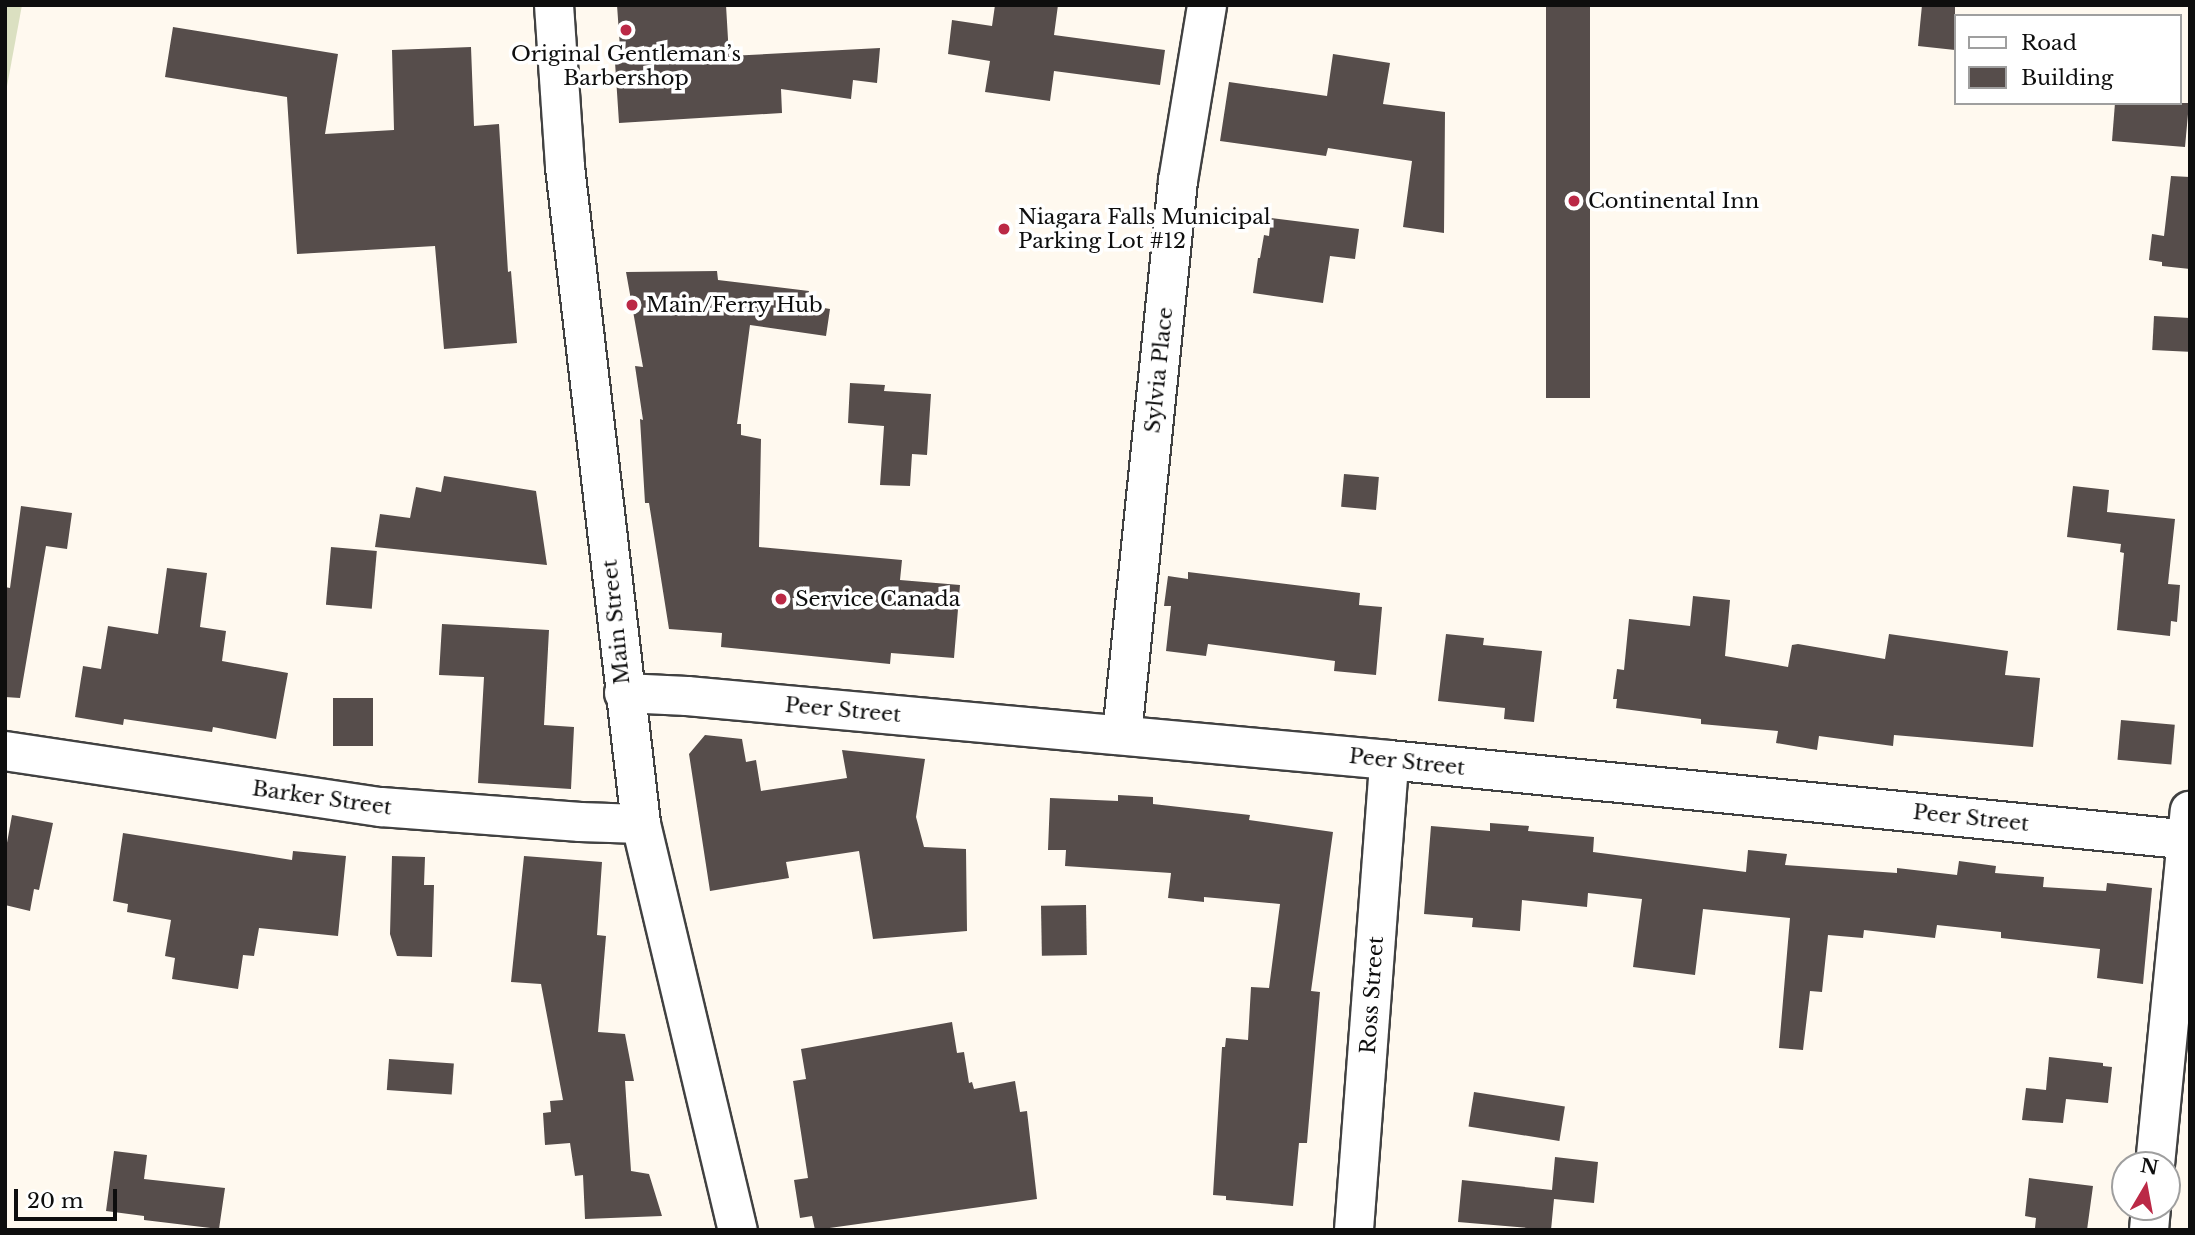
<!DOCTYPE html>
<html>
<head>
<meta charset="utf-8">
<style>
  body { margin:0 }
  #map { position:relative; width:2195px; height:1235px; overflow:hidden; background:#fff9ef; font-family:"Libre Baskerville",serif }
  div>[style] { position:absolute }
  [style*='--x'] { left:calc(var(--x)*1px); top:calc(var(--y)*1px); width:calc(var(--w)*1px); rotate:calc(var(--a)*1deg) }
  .cemetery>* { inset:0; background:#dbe0c1 }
  .building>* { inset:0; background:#564d4b; transform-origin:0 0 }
  .roads { filter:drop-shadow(2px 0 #414141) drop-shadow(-2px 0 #414141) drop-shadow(0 2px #414141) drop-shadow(0 -2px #414141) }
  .minor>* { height:38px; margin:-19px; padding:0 19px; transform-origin:19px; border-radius:19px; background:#fff }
  .dots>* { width:19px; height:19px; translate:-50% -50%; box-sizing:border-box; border:4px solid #fff; border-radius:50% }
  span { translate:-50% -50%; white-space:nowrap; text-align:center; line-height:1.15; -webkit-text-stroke:7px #fff; paint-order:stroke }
  .poi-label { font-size:21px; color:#0e0e0e }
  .left { translate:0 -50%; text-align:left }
  .street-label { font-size:21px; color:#0e0e0e }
  .frame { position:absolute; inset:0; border:7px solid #0e0e0e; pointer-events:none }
  .legend { position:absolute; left:1954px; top:14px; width:228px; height:91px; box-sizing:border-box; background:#fff; border:2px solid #9f9f9f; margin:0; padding:9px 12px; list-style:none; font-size:21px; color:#0e0e0e }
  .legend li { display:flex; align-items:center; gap:14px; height:35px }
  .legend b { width:35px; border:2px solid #9f9f9f }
  .north { position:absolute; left:2111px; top:1151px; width:70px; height:70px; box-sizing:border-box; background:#fff; border:2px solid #9f9f9f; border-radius:50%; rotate:10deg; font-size:19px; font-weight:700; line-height:28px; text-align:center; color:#0e0e0e }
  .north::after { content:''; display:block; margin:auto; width:24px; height:32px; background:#bb2946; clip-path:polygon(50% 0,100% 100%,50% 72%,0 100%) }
  .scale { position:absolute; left:14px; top:1189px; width:103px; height:32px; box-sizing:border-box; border:4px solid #0e0e0e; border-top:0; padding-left:9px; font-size:21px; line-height:24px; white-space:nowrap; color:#0e0e0e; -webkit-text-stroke:5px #fff; paint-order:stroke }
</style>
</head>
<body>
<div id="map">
  <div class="cemetery">
    <div style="clip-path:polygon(5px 5px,22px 5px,5px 97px)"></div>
  </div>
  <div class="building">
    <div style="clip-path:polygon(617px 5px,726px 5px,729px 56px,880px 48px,877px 83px,853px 80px,851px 99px,781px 89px,782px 113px,619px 123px,615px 62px,621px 62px)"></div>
    <div style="clip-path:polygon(995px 5px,1058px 5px,1054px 35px,1165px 50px,1160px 85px,1054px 71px,1050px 101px,985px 92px,990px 61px,948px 54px,952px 20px,992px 26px)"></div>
    <div style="left:1546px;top:5px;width:44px;height:393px"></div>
    <div style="clip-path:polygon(1922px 5px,1955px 5px,1955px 50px,1918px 46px)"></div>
    <div style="clip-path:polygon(173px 27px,338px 54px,325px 134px,394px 130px,392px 50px,471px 47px,474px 126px,499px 124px,508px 272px,511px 271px,517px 343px,444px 349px,435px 246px,297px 254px,287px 97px,165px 77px)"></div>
    <div style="clip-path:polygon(1333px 54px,1390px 63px,1383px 104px,1445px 112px,1444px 233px,1403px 227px,1412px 161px,1328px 148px,1326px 156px,1220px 141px,1229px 82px,1327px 96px)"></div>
    <div style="clip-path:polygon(2115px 103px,2189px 103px,2185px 147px,2112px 141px)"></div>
    <div style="clip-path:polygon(2171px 176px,2190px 177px,2190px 269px,2162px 266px,2162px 262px,2149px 260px,2152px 234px,2164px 236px)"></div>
    <div style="clip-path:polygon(1271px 218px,1359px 229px,1355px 259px,1330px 256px,1323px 303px,1253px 293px,1258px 258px,1260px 258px,1264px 235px,1269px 236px)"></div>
    <div style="clip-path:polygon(717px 271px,718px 280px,809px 291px,806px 305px,830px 309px,826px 336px,750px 325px,737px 424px,741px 424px,741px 435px,761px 439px,759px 547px,902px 560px,900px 580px,960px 585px,954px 658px,891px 653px,890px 664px,721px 647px,722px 633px,669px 629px,649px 503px,645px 503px,640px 419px,643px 420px,635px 366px,643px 367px,626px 272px)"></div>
    <div style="left:2154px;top:316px;width:36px;height:34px;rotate:3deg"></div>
    <div style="clip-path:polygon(850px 383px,885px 385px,884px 391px,931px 394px,927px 455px,912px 454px,910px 486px,880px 485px,884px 426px,848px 423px)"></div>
    <div style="left:1344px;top:474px;width:35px;height:33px;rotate:5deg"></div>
    <div style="clip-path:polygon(444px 476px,536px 491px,547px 565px,375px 547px,380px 514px,410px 518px,416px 487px,441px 492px)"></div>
    <div style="clip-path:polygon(2073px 486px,2109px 490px,2107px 512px,2175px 519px,2168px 584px,2180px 585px,2177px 622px,2171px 621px,2170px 636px,2117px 630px,2124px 553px,2120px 552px,2121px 544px,2067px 537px)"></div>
    <div style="clip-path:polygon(21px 506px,72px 513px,67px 549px,46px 546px,20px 698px,5px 697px,5px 587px,10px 588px)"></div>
    <div style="left:331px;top:547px;width:46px;height:58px;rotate:5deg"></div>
    <div style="clip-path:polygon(167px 568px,207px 573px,200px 627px,226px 631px,222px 661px,288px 673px,276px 739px,213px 727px,212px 732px,124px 719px,123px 725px,75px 717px,83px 666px,101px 669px,108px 626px,158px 634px)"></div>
    <div style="clip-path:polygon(1188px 572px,1360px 593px,1359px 605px,1382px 607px,1376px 675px,1334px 671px,1335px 661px,1208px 644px,1206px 656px,1166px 651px,1171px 606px,1164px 606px,1168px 576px,1188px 579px)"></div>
    <div style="clip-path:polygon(1693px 596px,1730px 600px,1725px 656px,1788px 667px,1792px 645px,1798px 644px,1885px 659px,1889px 634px,2008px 651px,2005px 675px,2040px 678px,2033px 747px,1894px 735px,1893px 746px,1819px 736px,1817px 750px,1776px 743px,1778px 731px,1701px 724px,1701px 719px,1616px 708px,1617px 699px,1613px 699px,1617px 669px,1624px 670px,1629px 619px,1690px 626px)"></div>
    <div style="clip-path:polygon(442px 624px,549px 630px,544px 725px,574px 727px,571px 789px,478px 783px,484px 677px,439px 675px)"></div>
    <div style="clip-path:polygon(1446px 634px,1484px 638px,1483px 645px,1542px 651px,1534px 722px,1504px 719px,1505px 708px,1438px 701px)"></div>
    <div style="left:333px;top:698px;width:40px;height:48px"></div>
    <div style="left:2121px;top:720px;width:54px;height:40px;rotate:5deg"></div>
    <div style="clip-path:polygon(705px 735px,742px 739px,746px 762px,756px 760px,761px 791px,847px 778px,842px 750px,925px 759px,916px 817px,924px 847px,966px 849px,967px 931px,873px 939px,859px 851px,786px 862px,789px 878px,710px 891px,689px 754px)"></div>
    <div style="clip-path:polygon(1118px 795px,1153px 797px,1153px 804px,1250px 815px,1249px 820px,1333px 832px,1311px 991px,1320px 992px,1307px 1143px,1299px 1143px,1293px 1206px,1226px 1200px,1226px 1196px,1213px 1195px,1222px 1047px,1225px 1047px,1226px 1038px,1248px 1040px,1251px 987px,1269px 988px,1280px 904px,1204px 897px,1204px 902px,1168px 898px,1171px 873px,1065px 866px,1066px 850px,1048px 850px,1050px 798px,1118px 801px)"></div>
    <div style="clip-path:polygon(12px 815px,53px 823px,39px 890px,34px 889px,30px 911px,5px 905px,5px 854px)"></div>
    <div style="clip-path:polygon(1490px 823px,1529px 826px,1528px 831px,1594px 837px,1593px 852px,1746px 872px,1748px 850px,1787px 854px,1785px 865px,1897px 873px,1897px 868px,1957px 875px,1959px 861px,1996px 866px,1995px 873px,2044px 877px,2043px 887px,2106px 891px,2107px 883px,2152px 888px,2143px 984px,2097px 978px,2100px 949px,2001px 938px,2001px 932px,1937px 925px,1935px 938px,1864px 930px,1863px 938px,1828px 935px,1822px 992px,1810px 991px,1803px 1050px,1779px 1048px,1790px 918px,1703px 909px,1695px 975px,1633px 967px,1642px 899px,1588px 893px,1587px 907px,1522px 900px,1520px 931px,1472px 927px,1473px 918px,1424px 914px,1431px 826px,1490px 831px)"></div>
    <div style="clip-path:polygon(123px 833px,292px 860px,293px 851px,346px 856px,338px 936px,259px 928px,254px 956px,243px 955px,238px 989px,172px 979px,175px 958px,165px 956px,171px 920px,127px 912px,128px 904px,113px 901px)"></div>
    <div style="clip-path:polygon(392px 856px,425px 857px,424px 885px,434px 885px,432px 957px,397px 956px,390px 934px)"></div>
    <div style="clip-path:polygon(524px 856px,602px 862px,597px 935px,606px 936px,598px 1032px,625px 1034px,634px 1081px,625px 1081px,631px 1171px,649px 1174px,662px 1216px,585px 1219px,583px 1175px,575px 1176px,570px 1143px,545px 1145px,543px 1113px,551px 1112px,550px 1101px,563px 1100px,541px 984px,511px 982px)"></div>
    <div style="left:1086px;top:905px;width:50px;height:45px;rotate:89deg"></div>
    <div style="clip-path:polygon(952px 1022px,957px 1053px,964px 1052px,969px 1083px,972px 1082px,974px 1089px,1015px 1081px,1020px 1112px,1027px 1111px,1037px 1199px,815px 1230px,812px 1216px,800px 1218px,794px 1180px,808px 1178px,793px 1081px,806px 1079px,801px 1049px)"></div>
    <div style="clip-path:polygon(2049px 1057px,2103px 1063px,2103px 1066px,2112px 1067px,2108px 1103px,2066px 1099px,2063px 1123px,2022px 1120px,2026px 1088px,2046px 1090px)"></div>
    <div style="left:389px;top:1059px;width:65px;height:31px;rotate:4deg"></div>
    <div style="left:1474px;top:1092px;width:92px;height:35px;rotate:9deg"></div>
    <div style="clip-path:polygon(114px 1151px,147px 1155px,144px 1179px,225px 1188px,219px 1229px,144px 1220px,144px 1216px,106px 1211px)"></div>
    <div style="clip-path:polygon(1555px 1157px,1598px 1162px,1594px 1203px,1554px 1199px,1551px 1230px,1458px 1222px,1462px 1180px,1552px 1190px)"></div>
    <div style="clip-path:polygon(2029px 1178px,2093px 1186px,2087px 1230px,2035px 1228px,2036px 1218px,2025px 1216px)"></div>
  </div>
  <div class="roads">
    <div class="minor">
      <div style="--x:554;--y:5;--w:162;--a:86.1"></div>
      <div style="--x:565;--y:167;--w:661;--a:83.4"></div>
      <div style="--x:641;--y:824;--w:417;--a:76.6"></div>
      <div style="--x:624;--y:693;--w:63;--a:2.7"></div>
      <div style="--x:687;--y:696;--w:705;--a:5.21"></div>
      <div style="--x:1389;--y:760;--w:805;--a:5.7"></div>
      <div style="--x:1122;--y:735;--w:557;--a:-84.23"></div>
      <div style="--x:1178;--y:181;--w:178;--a:-80.6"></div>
      <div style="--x:5;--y:751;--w:380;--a:8.5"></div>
      <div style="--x:381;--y:807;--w:200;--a:4.3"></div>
      <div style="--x:580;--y:822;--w:61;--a:1.9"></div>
      <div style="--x:2155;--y:1165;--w:356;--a:-84.4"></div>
      <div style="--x:1354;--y:1230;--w:471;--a:-85.7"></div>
      <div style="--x:2149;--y:1230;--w:23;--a:-85"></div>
    </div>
  </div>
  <div class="dots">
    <div style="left:626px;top:30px;background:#bb2946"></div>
    <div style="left:1574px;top:201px;background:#bb2946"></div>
    <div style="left:1004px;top:229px;background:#bb2946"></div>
    <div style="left:632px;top:305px;background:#bb2946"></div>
    <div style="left:781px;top:599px;background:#bb2946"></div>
  </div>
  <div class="poi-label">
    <span style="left:626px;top:66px">Original Gentleman’s<br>Barbershop</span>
    <span class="left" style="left:1588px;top:201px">Continental Inn</span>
    <span class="left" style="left:1018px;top:229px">Niagara Falls Municipal<br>Parking Lot #12</span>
    <span class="left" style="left:646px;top:305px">Main/Ferry Hub</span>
    <span class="left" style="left:795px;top:599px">Service Canada</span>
  </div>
  <div class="street-label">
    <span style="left:1159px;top:370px;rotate:-84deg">Sylvia Place</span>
    <span style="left:616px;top:622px;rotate:-96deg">Main Street</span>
    <span style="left:843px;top:710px;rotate:5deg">Peer Street</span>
    <span style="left:1407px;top:762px;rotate:6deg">Peer Street</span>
    <span style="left:322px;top:798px;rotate:8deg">Barker Street</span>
    <span style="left:1971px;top:818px;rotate:6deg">Peer Street</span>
    <span style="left:1372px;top:995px;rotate:-86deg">Ross Street</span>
  </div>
  <div class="frame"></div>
  <ul class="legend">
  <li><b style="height:9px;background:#fff"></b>Road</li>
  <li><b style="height:19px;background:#564d4b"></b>Building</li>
  </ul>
  <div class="north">N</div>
  <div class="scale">20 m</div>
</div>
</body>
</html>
